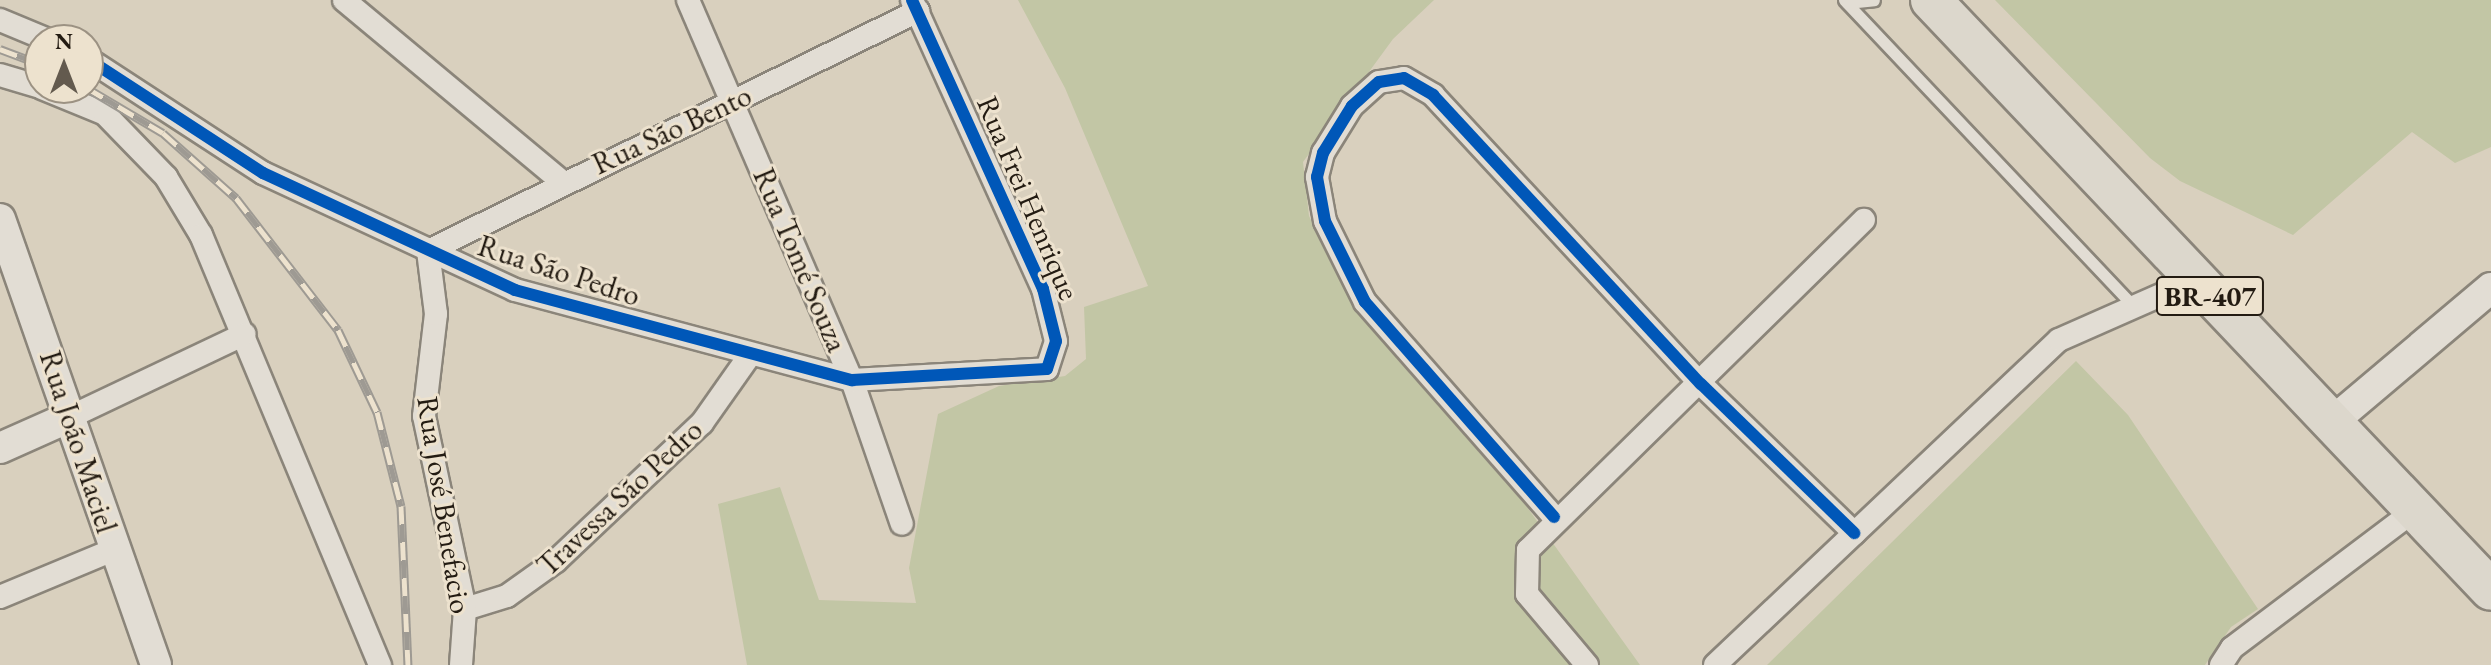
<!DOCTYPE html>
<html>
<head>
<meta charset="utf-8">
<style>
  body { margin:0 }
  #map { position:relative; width:2491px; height:665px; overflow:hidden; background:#d9d0be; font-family:"EB Garamond",serif }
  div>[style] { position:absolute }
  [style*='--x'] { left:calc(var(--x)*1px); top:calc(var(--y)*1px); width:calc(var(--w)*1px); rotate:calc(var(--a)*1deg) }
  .green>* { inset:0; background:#c2c6a5 }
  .roads { filter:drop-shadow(2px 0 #8b857a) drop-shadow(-2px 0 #8b857a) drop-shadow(0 2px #8b857a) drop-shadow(0 -2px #8b857a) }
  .lane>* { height:11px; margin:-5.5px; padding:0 5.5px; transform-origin:5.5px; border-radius:5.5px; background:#e2ddd4 }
  .street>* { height:22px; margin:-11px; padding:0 11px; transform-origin:11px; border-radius:11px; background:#e2ddd4 }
  .secondary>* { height:30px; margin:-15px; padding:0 15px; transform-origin:15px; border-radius:15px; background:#e2ddd4 }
  .highway>* { height:40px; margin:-20px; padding:0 20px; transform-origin:20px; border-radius:20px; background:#dcd7cc }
  .rail>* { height:9px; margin-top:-4.5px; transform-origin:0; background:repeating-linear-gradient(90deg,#ede2ce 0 18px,#9e9a93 0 36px); box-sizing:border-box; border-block:2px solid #9e9a93 }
  .cycleway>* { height:12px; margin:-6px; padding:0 6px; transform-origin:6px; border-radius:6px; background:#0057b8 }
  span { translate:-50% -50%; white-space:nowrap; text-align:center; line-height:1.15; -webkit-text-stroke:6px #ede2ce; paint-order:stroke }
  .shield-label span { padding:2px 6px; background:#ede2ce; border:2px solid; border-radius:6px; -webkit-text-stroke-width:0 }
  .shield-label { font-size:28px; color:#231b12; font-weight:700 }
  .street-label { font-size:30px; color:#231b12 }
  .north { position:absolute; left:24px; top:24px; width:80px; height:80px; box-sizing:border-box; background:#ede2ce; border:2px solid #9c9283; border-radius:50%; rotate:0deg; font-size:22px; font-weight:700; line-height:32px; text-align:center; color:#231b12 }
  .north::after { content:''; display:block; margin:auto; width:28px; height:36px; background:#635a4e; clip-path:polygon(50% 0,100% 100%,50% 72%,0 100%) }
</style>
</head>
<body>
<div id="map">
  <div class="green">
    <div style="clip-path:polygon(1018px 0,1434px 0,1393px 39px,1303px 162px,1309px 216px,1356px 312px,1527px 507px,1640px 665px,747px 665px,718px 504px,780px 487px,819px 600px,916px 603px,909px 568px,938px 414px,999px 386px,1065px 376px,1086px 359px,1084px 307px,1148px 286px,1065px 88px)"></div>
    <div style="clip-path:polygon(1995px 0,2491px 0,2491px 147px,2455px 163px,2412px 132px,2293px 235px,2180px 181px,2150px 158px)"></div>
    <div style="clip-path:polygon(2076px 361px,2128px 415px,2258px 609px,2231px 627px,2205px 665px,1767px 665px)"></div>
  </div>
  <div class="roads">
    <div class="lane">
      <div style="--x:1844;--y:0;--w:418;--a:46.6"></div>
      <div style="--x:1847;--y:3;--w:27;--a:-6"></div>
    </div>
    <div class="street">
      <div style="--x:344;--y:0;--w:283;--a:39.8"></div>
      <div style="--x:688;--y:0;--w:414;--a:66.7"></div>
      <div style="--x:852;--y:380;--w:152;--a:70.9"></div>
      <div style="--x:0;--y:20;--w:52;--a:22.6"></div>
      <div style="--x:88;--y:59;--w:209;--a:33.1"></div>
      <div style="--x:263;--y:173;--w:278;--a:24.9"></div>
      <div style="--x:515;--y:290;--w:349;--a:15"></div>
      <div style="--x:852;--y:380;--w:195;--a:-3.2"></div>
      <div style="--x:1047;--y:369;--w:29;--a:-72"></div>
      <div style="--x:1056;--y:341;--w:54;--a:-104"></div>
      <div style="--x:1043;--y:289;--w:317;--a:-114.4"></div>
      <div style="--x:0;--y:75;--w:42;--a:16.7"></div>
      <div style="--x:42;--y:88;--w:68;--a:22.4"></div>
      <div style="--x:105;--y:114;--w:88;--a:45.9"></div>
      <div style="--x:166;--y:177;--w:68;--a:58.9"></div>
      <div style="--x:201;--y:235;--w:466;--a:67.4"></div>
      <div style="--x:72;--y:416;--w:191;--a:-25.4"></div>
      <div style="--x:1554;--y:517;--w:286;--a:-131.3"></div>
      <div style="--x:1365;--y:302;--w:90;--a:-116.3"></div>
      <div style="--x:1325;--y:221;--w:45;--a:-100.3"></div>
      <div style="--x:1317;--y:177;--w:25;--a:-76"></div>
      <div style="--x:1323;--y:153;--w:55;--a:-58.3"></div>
      <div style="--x:1352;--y:106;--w:36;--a:-42"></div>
      <div style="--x:1379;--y:82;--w:25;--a:-9"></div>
      <div style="--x:1404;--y:78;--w:34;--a:30"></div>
      <div style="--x:1433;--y:95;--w:394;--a:47.2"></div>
      <div style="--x:1701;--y:384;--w:214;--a:44.2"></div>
      <div style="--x:0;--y:597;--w:122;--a:-22.6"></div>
      <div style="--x:465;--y:609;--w:44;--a:-17.2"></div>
      <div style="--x:507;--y:596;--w:60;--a:-35.5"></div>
      <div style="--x:556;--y:561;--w:201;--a:-43.4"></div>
      <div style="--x:702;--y:423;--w:83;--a:-54.8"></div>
      <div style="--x:461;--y:665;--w:56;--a:-85.9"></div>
      <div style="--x:465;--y:609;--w:197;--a:-102"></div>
      <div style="--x:424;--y:416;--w:103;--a:-83.3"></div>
      <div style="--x:436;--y:314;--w:64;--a:-97.2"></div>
      <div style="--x:428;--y:251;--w:546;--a:-26.1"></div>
      <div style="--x:1587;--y:665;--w:93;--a:-130.2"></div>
      <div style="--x:1527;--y:594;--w:44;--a:-88.7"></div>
      <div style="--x:1528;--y:550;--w:471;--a:-44.5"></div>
      <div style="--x:1715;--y:665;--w:473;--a:-43.4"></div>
      <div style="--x:2059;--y:340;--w:149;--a:-23.8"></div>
      <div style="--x:2221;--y:665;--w:20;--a:-57"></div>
      <div style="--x:2232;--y:648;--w:228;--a:-37"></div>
    </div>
    <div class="secondary">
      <div style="--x:0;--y:219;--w:472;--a:70.7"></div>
      <div style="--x:2331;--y:423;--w:209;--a:-40.2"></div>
      <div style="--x:0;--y:448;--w:79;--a:-24"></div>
    </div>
    <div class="highway">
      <div style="--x:1931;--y:0;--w:813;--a:46.49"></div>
    </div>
  </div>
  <div class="rail">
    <div style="--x:0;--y:49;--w:43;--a:20.6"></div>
    <div style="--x:87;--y:88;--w:88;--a:30.6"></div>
    <div style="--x:163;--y:133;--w:98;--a:41.7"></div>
    <div style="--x:236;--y:198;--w:167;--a:52.3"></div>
    <div style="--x:338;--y:330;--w:91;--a:64.6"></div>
    <div style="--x:377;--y:412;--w:97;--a:75.7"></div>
    <div style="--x:401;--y:506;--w:159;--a:87.5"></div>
  </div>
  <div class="cycleway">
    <div style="--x:88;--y:59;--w:209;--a:33.1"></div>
    <div style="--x:263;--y:173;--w:278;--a:24.9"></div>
    <div style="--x:515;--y:290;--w:349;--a:15"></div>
    <div style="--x:852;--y:380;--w:195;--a:-3.2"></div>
    <div style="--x:1047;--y:369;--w:29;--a:-72"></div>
    <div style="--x:1056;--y:341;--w:54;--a:-104"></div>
    <div style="--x:1043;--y:289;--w:317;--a:-114.4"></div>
    <div style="--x:1554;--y:517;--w:286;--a:-131.3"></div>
    <div style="--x:1365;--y:302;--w:90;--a:-116.3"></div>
    <div style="--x:1325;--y:221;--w:45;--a:-100.3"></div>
    <div style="--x:1317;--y:177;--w:25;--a:-76"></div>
    <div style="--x:1323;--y:153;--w:55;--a:-58.3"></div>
    <div style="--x:1352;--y:106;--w:36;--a:-42"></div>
    <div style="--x:1379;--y:82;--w:25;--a:-9"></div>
    <div style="--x:1404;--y:78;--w:34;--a:30"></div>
    <div style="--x:1433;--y:95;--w:394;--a:47.2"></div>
    <div style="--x:1701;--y:384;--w:214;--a:44.2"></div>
  </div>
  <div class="shield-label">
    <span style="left:2210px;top:296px">BR-407</span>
  </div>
  <div class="street-label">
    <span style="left:672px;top:130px;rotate:-25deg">Rua São Bento</span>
    <span style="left:1028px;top:198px;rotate:67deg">Rua Frei Henrique</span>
    <span style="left:800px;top:260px;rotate:67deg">Rua Tomé Souza</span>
    <span style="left:559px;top:271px;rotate:18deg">Rua São Pedro</span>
    <span style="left:78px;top:442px;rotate:72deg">Rua João Maciel</span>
    <span style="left:620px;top:498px;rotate:-43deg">Travessa São Pedro</span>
    <span style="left:444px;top:505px;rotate:81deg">Rua José Benefacio</span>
  </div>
  <div class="north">N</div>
</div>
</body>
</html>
